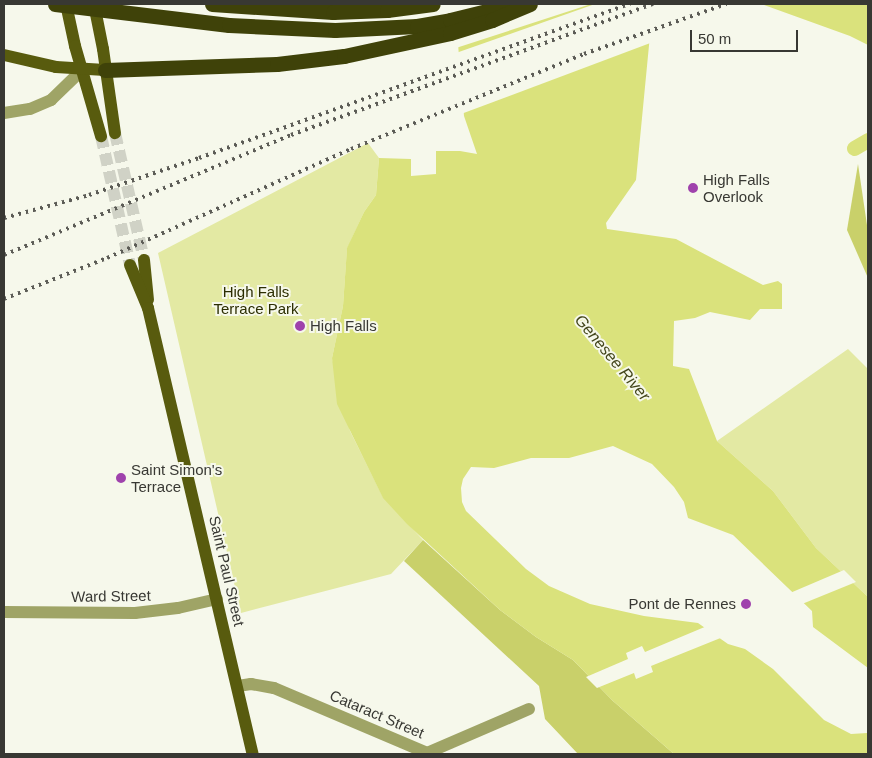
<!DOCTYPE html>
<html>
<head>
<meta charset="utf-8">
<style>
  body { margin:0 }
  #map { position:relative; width:872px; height:758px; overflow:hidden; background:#f6f8eb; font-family:Helvetica,sans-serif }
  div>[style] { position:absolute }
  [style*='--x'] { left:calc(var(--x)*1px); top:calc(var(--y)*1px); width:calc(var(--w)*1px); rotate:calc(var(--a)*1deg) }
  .green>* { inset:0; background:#e3e9a3 }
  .forest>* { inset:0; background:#c9d06a }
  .water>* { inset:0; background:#dae27c }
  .pier>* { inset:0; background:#f6f8eb }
  .canal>* { height:15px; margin:-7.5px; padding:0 7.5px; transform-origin:7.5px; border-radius:7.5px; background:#dae27c }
  .primary-tunnel>* { height:12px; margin-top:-6px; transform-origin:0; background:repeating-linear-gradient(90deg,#d0d2c6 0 12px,transparent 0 18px) }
  .minor>* { height:12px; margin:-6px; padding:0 6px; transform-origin:6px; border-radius:6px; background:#9fa466 }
  .primary>* { height:12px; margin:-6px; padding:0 6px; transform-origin:6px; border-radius:6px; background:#585b0e }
  .motorway>* { height:15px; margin:-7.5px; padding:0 7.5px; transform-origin:7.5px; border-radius:7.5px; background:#3f4209 }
  .rail>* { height:4px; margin-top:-2px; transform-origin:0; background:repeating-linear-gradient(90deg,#5c5c56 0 2.5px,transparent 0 7.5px) }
  .dots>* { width:14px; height:14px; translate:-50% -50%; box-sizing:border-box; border:2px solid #f6f8eb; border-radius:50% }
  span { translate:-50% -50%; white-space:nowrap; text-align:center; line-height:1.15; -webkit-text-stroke:4px #f6f8eb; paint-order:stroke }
  .poi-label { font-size:15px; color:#383833 }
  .left { translate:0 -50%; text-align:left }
  .right { translate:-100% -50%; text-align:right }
  .park-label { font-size:15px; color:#2c2e02 }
  .street-label { font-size:15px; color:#383833 }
  .water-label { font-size:16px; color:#43461b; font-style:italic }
  .frame { position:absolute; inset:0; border:5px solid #383833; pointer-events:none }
  .scale { position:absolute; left:690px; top:30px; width:108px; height:22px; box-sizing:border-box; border:2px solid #383833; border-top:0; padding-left:6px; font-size:15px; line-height:18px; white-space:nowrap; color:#383833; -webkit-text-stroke:4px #f6f8eb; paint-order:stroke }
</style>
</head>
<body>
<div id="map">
  <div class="green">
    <div style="clip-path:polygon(368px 143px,379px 158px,376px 195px,364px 212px,347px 249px,343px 306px,332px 358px,350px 431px,383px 497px,423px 540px,391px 574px,241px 613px,158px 253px)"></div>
    <div style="clip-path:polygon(848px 349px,868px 369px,868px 597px,816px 548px,773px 491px,717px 441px)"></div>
  </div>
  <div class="forest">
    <div style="clip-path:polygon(858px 164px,868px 232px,868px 278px,847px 230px)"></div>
    <div style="clip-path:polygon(423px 540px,500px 610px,536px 637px,573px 660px,613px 701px,674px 754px,578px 754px,545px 719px,539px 686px,404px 561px)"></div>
  </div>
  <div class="water">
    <div style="clip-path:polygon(461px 4px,653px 4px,636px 180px,606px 223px,607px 229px,676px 239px,763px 285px,778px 281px,782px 284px,782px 309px,760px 309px,750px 320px,710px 312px,695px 318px,674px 321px,673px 366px,689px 369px,717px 441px,773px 491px,816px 548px,868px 597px,868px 668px,813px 627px,812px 611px,733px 535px,688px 518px,684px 502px,674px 487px,652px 464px,613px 446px,569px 458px,531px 458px,494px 468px,471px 467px,463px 479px,461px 488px,462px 502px,466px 511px,526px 569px,549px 586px,590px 604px,644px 616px,698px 623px,728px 644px,745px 649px,773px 669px,824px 720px,851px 734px,867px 733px,868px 730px,868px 754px,674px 754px,613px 701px,573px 660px,536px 637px,500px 610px,407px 524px,383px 498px,337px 404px,332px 358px,343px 306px,347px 248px,364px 212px,376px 195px,379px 158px,411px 159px,411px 176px,436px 174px,436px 151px,460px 151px,477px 154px,464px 116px,458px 44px)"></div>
    <div style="clip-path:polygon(761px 4px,865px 4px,868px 5px,868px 45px,850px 36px)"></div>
  </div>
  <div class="pier">
    <div style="clip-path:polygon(458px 4px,591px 4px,456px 48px)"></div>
    <div style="clip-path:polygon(595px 4px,656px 4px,653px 42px,461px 114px,456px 53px)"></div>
    <div style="clip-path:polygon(844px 570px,856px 582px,802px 604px,790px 593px)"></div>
    <div style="clip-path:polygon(707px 626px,723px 637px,651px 666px,653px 672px,636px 679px,634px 673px,597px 688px,586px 677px,628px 659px,626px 653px,642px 646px,645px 652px)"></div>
  </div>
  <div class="canal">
    <div style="--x:854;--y:148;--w:16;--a:-30"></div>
  </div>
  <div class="primary-tunnel">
    <div style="--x:115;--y:133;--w:130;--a:77.1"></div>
    <div style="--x:101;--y:136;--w:132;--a:77.3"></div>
  </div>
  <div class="minor">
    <div style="--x:4;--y:113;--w:26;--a:-9"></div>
    <div style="--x:30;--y:109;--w:23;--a:-23"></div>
    <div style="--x:51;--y:100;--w:43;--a:-44.1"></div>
    <div style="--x:4;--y:612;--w:131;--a:0.4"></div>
    <div style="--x:135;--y:613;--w:43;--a:-6.6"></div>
    <div style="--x:178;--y:608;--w:40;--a:-13"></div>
    <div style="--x:238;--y:686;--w:13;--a:-9"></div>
    <div style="--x:251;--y:684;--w:23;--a:10"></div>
    <div style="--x:274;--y:688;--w:166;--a:23"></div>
    <div style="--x:427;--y:753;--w:111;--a:-23.3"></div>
  </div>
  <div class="primary">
    <div style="--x:66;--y:4;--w:43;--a:77.9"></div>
    <div style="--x:75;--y:46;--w:94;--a:73.9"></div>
    <div style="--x:94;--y:4;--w:46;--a:78.7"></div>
    <div style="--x:103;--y:49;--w:85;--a:81.9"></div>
    <div style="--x:4;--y:55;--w:53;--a:13"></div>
    <div style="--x:56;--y:67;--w:49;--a:3.5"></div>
    <div style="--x:144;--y:260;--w:40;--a:84.3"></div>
    <div style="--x:130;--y:265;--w:47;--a:67.3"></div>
    <div style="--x:148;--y:308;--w:458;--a:76.8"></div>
  </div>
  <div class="motorway">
    <div style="--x:55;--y:4;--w:175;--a:6.9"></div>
    <div style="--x:229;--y:25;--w:106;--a:2.7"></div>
    <div style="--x:335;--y:30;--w:82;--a:-2.8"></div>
    <div style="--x:417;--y:26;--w:34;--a:-10"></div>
    <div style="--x:450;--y:20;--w:67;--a:-13.8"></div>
    <div style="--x:212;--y:4;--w:121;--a:3.8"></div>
    <div style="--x:333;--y:12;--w:54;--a:-2.1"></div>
    <div style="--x:387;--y:10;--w:46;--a:-7.4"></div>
    <div style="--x:105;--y:70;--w:172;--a:-2"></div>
    <div style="--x:277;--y:64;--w:67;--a:-6.8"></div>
    <div style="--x:344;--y:56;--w:108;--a:-12.2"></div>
    <div style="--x:450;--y:33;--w:44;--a:-17.2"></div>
    <div style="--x:492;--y:20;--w:41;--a:-22.8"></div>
  </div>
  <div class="rail">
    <div style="--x:4;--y:218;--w:88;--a:-15.1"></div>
    <div style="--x:89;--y:195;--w:116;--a:-18.6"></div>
    <div style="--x:199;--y:158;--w:458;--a:-19.7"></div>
    <div style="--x:4;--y:255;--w:311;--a:-22.7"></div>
    <div style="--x:291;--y:135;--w:385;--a:-19.9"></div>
    <div style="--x:4;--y:299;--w:111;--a:-21.7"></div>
    <div style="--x:107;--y:258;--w:267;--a:-24.1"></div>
    <div style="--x:351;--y:149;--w:252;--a:-22.2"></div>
    <div style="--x:584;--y:54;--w:151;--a:-19.4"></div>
  </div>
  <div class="dots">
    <div style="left:693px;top:188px;background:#9f42ac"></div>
    <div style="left:300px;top:326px;background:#9f42ac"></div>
    <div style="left:121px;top:478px;background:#9f42ac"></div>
    <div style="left:746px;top:604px;background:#9f42ac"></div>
  </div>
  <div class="poi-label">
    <span class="left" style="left:703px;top:188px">High Falls<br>Overlook</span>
    <span class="left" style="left:310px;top:326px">High Falls</span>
    <span class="left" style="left:131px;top:478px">Saint Simon's<br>Terrace</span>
    <span class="right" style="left:736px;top:604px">Pont de Rennes</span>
  </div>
  <div class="park-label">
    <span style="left:256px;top:300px">High Falls<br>Terrace Park</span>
  </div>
  <div class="street-label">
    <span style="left:227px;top:571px;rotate:77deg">Saint Paul Street</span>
    <span style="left:111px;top:596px;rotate:-1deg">Ward Street</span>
    <span style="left:377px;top:714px;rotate:23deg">Cataract Street</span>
  </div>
  <div class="water-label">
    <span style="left:612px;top:358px;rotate:50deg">Genesee River</span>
  </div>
  <div class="frame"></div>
  <div class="scale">50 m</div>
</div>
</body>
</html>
